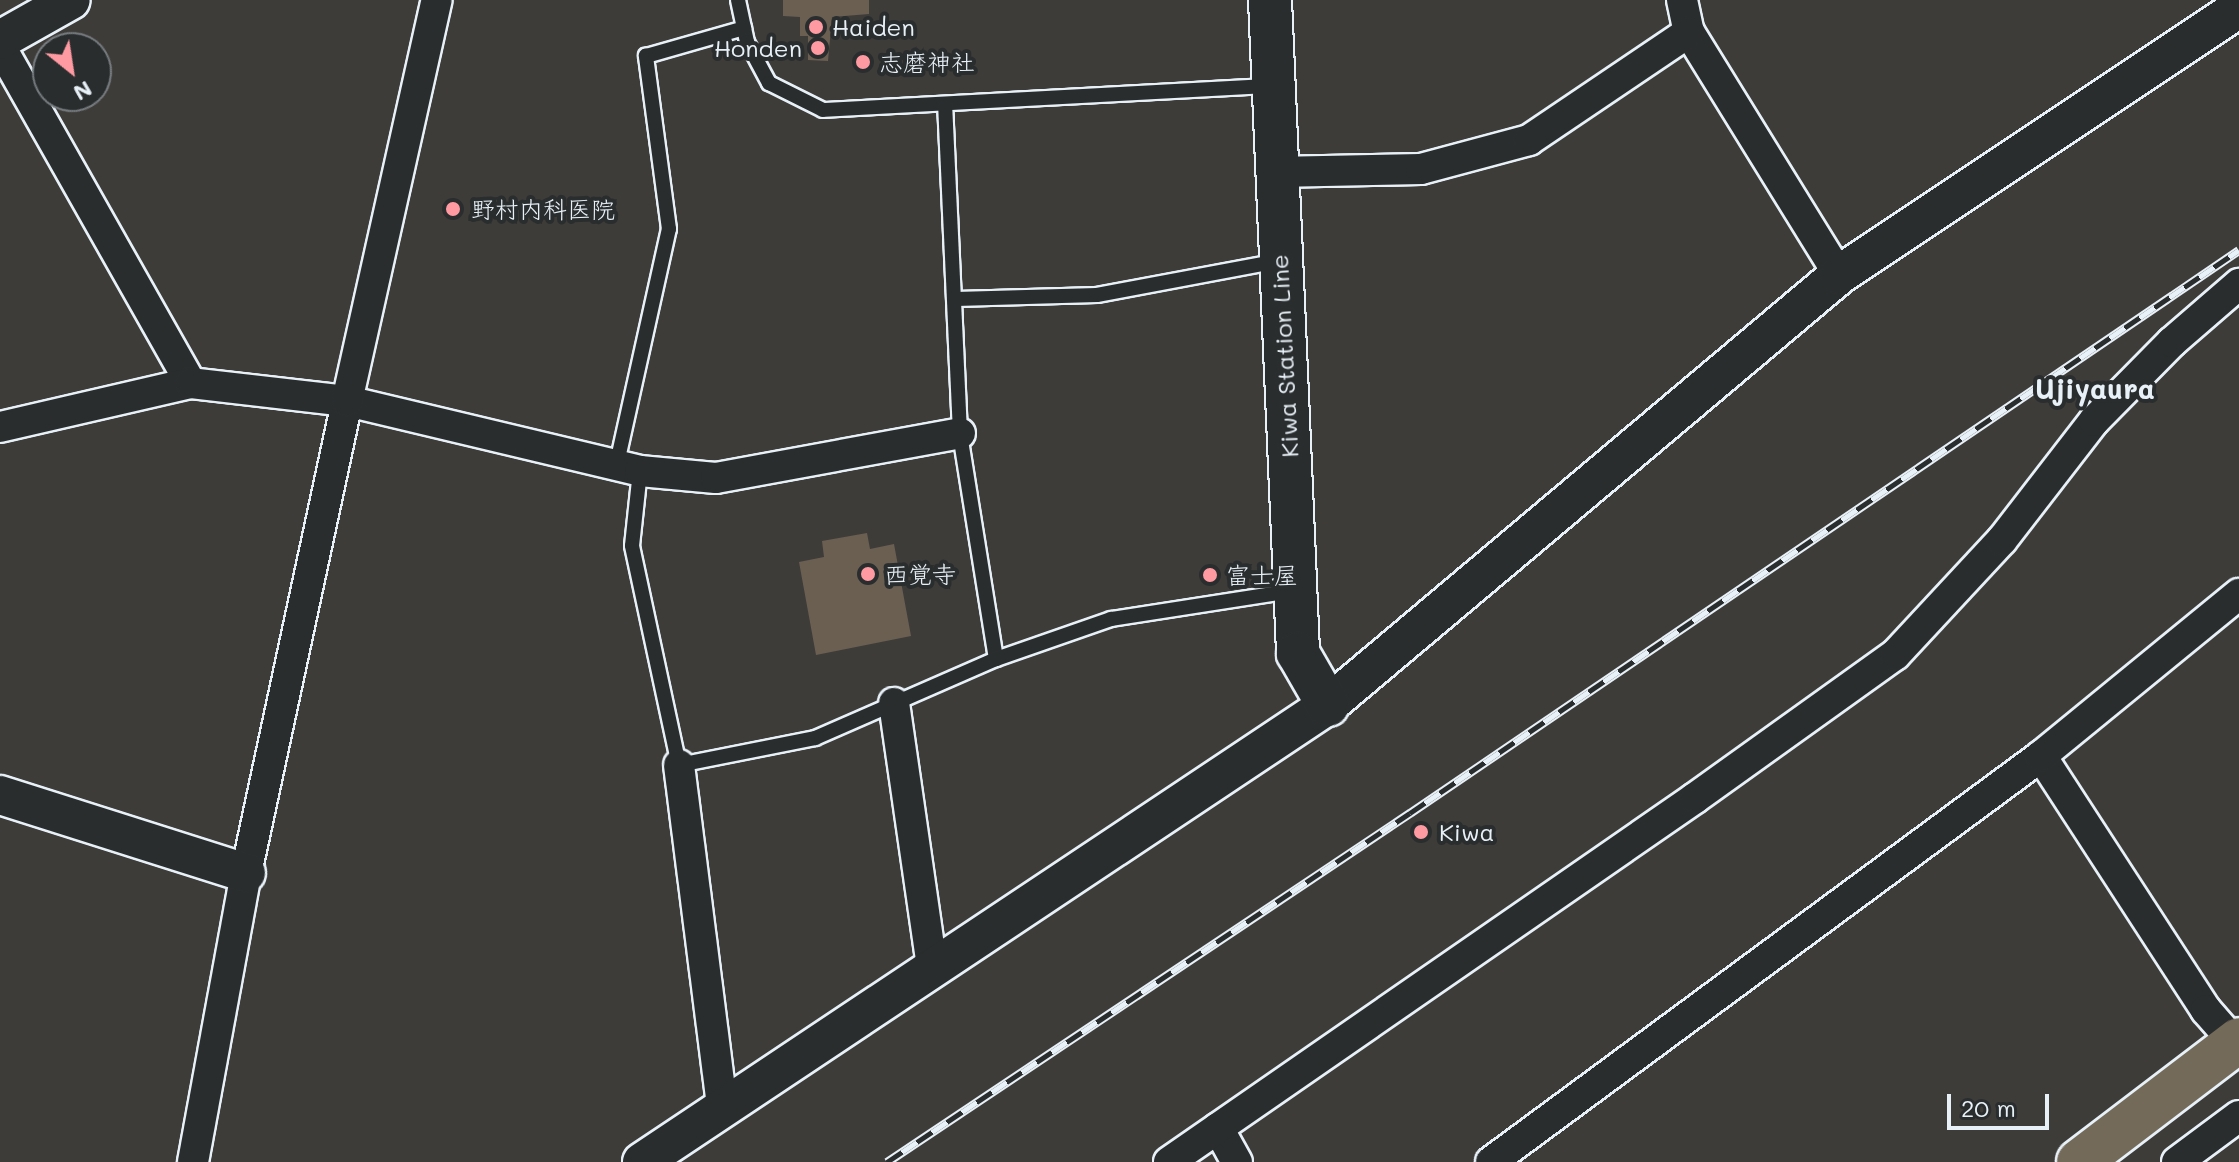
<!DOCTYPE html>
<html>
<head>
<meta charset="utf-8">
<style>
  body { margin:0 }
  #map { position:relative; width:2239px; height:1162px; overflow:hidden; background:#3e3c39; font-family:Mali,"Klee One",sans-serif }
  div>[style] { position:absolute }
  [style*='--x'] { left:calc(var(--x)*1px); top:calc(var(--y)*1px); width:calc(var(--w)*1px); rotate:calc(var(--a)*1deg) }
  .building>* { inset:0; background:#6b5f52 }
  .roads { filter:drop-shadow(2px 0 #e8f1f8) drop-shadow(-2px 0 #e8f1f8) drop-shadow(0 2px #e8f1f8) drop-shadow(0 -2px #e8f1f8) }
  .service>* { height:14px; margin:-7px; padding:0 7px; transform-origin:7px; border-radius:7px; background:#2a2d2e }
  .minor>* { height:30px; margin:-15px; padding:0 15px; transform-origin:15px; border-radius:15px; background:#2a2d2e }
  .tertiary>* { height:38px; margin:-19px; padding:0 19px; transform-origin:19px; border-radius:19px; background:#2a2d2e }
  .secondary>* { height:42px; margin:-21px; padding:0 21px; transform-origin:21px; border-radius:21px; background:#2a2d2e }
  .trunk>* { height:44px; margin:-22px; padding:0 22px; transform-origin:22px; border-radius:22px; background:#746a5a }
  .rail>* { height:9px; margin-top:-4.5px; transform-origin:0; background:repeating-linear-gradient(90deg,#2a2d2e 0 18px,#e8f1f8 0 36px); box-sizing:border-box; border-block:2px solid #e8f1f8 }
  .dots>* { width:22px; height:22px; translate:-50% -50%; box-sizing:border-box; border:4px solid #2a2d2e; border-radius:50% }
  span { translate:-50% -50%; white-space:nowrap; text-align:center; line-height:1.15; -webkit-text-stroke:8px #2a2d2e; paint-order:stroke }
  .poi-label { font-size:24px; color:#e8f1f8 }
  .left { translate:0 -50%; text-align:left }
  .right { translate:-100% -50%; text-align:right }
  .street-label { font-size:24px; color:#e8f1f8 }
  .quarter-label { font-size:28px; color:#e8f1f8; font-weight:700 }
  .north { position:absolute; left:32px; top:32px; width:80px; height:80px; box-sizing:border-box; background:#2a2d2e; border:2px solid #767b7f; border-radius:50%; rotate:150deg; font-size:22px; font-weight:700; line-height:32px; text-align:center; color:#e8f1f8 }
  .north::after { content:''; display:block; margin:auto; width:28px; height:36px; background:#ff9aa2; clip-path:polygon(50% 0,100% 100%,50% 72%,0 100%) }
  .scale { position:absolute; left:1947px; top:1094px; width:102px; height:36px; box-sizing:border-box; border:4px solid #e8f1f8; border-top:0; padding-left:10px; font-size:24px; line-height:28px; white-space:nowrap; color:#e8f1f8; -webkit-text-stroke:6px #2a2d2e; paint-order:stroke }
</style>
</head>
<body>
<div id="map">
  <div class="building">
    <div style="clip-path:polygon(783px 0,869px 0,869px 14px,832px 17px,828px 61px,808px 60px,808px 36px,800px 36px,800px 17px,783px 16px)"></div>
    <div style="clip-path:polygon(867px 533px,870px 549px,894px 544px,911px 636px,816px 655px,799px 562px,824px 557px,822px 541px)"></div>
  </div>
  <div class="roads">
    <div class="service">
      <div style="--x:738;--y:0;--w:43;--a:77.9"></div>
      <div style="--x:747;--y:42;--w:47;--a:61.8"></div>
      <div style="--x:769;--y:83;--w:60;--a:26.6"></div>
      <div style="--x:823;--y:110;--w:447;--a:-3.1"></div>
      <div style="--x:956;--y:299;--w:141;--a:-1.6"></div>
      <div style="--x:1097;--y:295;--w:184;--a:-10.6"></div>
      <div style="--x:617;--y:463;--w:240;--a:-77.5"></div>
      <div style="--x:669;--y:229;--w:175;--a:-97.6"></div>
      <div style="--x:646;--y:56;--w:102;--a:-15.9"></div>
      <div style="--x:640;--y:471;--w:75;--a:96.1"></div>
      <div style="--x:632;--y:546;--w:224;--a:77.9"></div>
      <div style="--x:679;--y:765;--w:139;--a:-11.2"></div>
      <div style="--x:815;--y:738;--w:197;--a:-23.6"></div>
      <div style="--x:996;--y:659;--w:229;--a:-99.1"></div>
      <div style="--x:960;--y:433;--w:329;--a:-92.6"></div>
      <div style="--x:996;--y:659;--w:122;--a:-19.2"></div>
      <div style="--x:1111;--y:619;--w:183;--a:-8.8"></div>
    </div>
    <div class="minor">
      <div style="--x:1682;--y:0;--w:33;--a:78"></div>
      <div style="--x:1689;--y:32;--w:286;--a:58.3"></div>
      <div style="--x:0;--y:46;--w:387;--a:60.5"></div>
      <div style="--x:1275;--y:172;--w:146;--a:-1.2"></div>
      <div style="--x:1421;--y:169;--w:112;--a:-15"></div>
      <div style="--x:1529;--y:140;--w:193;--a:-34"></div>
      <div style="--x:0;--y:427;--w:196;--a:-13"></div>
      <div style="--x:191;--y:383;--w:157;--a:6.6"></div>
      <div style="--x:347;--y:401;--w:301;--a:13.4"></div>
      <div style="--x:640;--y:471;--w:76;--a:5.3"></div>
      <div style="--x:716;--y:478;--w:248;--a:-10.4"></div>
      <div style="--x:894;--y:703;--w:266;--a:81.8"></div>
      <div style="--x:2041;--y:756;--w:303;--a:57"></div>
      <div style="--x:2206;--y:1010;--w:44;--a:48.7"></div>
      <div style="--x:679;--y:765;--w:344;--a:82.8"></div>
      <div style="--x:1218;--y:1128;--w:39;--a:61"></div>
      <div style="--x:193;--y:1162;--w:294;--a:-79.6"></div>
      <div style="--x:246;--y:873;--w:483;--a:-77.9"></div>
      <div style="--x:347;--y:401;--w:411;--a:-77.4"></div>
      <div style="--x:1169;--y:1162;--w:640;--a:-34.68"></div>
      <div style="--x:1695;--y:798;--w:246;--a:-35.6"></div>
      <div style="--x:1895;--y:655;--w:157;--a:-47.1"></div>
      <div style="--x:2002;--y:540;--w:150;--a:-52.3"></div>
      <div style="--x:2094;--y:421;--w:111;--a:-45.4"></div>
      <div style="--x:2172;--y:342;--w:89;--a:-40.9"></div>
      <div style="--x:1491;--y:1162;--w:684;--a:-36.43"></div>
      <div style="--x:2041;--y:756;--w:256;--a:-39.3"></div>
      <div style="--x:2177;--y:1162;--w:77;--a:-36.6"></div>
    </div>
    <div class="tertiary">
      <div style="--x:0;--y:40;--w:81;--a:-29.4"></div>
      <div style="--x:0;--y:795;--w:258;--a:17.6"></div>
      <div style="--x:642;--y:1162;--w:824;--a:-33.67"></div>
      <div style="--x:1328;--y:705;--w:668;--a:-40.08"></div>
      <div style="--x:1839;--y:275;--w:481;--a:-33.7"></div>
    </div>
    <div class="secondary">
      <div style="--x:1270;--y:0;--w:654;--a:87.54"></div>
      <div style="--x:1298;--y:653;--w:60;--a:60"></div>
    </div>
    <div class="trunk">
      <div style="--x:2079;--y:1162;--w:201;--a:-37.3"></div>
    </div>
  </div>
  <div class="rail">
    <div style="--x:887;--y:1162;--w:629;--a:-33.72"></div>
    <div style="--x:1410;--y:813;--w:1002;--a:-34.18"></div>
  </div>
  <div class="dots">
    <div style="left:816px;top:27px;background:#ff9aa2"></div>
    <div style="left:818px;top:48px;background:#ff9aa2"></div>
    <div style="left:863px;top:62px;background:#ff9aa2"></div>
    <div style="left:453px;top:209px;background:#ff9aa2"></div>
    <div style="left:868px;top:574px;background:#ff9aa2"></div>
    <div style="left:1210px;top:575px;background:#ff9aa2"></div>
    <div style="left:1421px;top:832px;background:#ff9aa2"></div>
  </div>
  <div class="poi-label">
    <span class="left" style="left:832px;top:27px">Haiden</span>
    <span class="right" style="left:802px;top:48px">Honden</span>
    <span class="left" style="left:879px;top:62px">志磨神社</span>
    <span class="left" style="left:471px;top:209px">野村内科医院</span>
    <span class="left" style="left:884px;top:574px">西覚寺</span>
    <span class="left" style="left:1226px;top:575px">富士屋</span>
    <span class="left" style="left:1439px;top:832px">Kiwa</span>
  </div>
  <div class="street-label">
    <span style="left:1284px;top:356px;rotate:-93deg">Kiwa Station Line</span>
  </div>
  <div class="quarter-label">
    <span style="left:2095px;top:388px">Ujiyaura</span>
  </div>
  <div class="north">N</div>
  <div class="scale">20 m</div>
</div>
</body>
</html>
